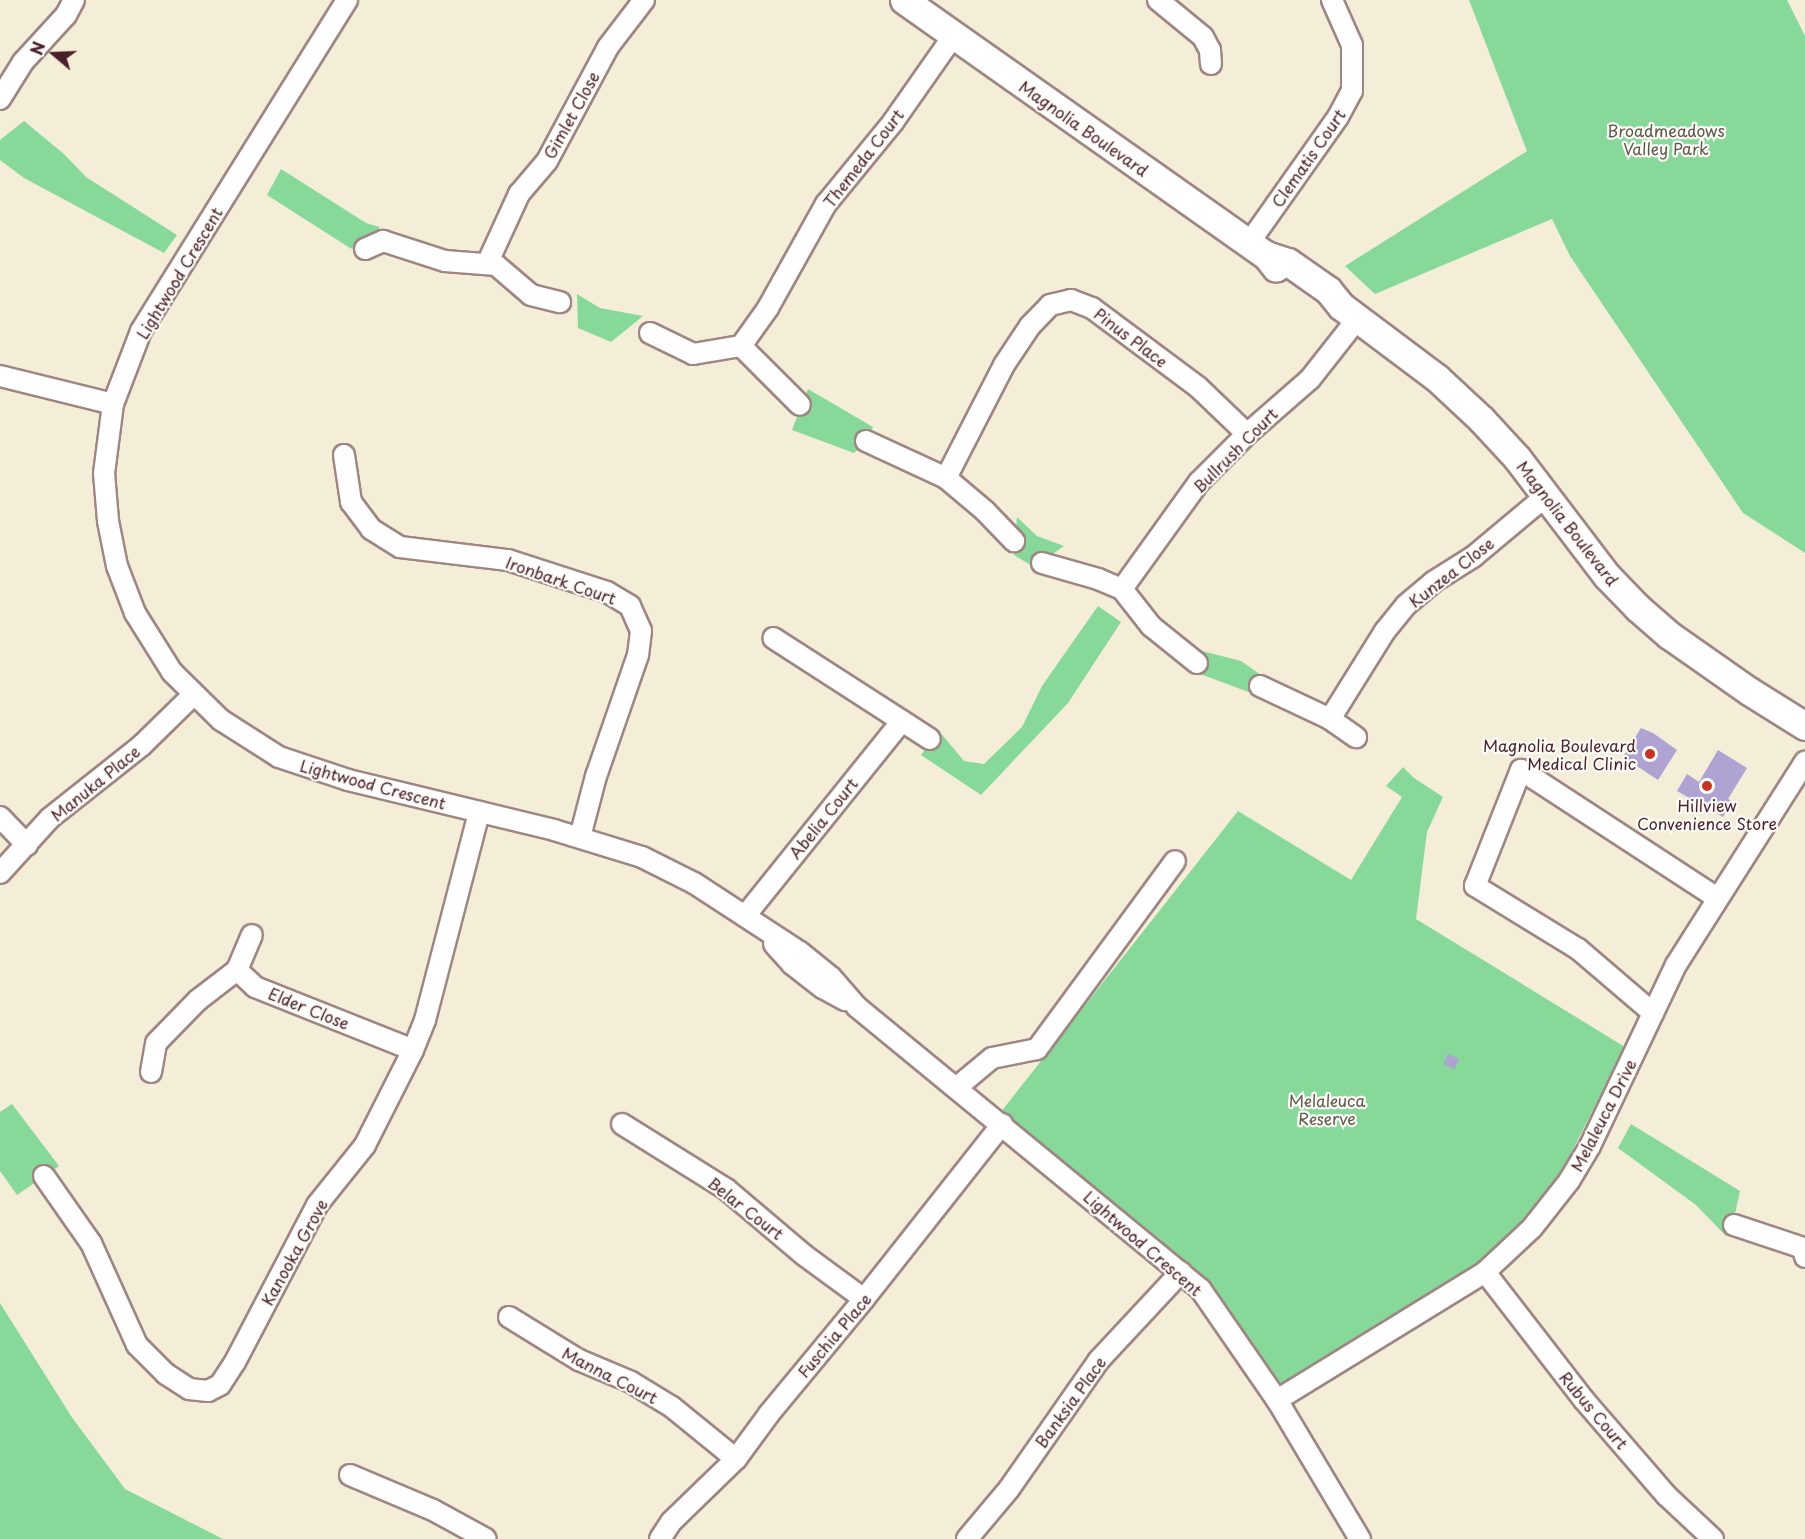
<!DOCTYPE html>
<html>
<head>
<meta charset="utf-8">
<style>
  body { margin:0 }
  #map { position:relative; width:1805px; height:1539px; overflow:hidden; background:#f4edd8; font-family:"Playpen Sans",sans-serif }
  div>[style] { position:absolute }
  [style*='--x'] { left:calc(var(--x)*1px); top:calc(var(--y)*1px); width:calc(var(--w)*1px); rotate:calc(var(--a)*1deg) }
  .green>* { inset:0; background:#87d99a }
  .building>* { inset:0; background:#aea3d2; transform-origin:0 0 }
  .roads { filter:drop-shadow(2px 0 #9f8682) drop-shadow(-2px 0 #9f8682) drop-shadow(0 2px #9f8682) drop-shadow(0 -2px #9f8682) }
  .street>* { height:20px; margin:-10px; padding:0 10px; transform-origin:10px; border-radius:10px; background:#fff }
  .secondary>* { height:27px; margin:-13.5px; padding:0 13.5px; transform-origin:13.5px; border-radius:13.5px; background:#fff }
  .dots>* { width:16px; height:16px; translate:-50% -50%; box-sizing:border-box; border:3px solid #fdfcf7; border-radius:50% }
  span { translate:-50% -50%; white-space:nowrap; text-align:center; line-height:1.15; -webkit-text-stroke:4.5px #fdfcf7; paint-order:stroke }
  .street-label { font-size:16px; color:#4a1f2b }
  .park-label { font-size:16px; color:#5c574c }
  .poi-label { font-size:16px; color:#4a1f2b }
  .right { translate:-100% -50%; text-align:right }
  .north { position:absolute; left:24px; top:24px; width:60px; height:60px; -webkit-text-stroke:4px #fdfcf7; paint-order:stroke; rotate:289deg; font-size:16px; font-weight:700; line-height:24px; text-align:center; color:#4a1f2b }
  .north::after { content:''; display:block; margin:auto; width:21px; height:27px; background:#4a1f2b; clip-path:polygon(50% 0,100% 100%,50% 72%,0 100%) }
</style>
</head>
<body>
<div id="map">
  <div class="green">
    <div style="clip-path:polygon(1469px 0,1787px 0,1805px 36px,1805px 553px,1743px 513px,1570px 256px,1552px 219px,1375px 294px,1345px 266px,1527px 151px)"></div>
    <div style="clip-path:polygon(24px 121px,64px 154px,86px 177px,177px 235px,164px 253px,24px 178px,0 160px,0 140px)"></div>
    <div style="clip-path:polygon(281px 169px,366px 223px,380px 227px,361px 252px,350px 248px,267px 195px)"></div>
    <div style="clip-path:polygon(577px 294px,600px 308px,643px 316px,611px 342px,578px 328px)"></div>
    <div style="clip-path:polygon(808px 389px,873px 427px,866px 441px,854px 453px,792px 430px)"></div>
    <div style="clip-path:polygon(1017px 517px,1037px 536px,1064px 546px,1034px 567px,1014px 555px)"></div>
    <div style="clip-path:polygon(1098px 606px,1121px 622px,1068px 703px,981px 795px,921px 755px,939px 731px,964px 761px,984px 764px,1022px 727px,1042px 686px)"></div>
    <div style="clip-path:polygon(1202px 651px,1241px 661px,1261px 675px,1260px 686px,1254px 694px,1192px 671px)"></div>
    <div style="clip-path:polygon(1403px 767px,1414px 778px,1443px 797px,1427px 832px,1416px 919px,1625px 1047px,1561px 1173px,1526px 1219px,1479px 1263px,1280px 1389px,1210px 1283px,1000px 1113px,1238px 811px,1351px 880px,1402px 797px,1386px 786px)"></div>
    <div style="clip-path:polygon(12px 1104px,59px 1166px,17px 1195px,0 1171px,0 1112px)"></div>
    <div style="clip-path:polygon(1631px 1124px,1740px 1191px,1731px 1232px,1726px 1236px,1696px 1205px,1618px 1148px)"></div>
    <div style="clip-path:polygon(0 1303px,71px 1416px,125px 1489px,223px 1539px,0 1539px)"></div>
  </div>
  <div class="building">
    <div style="clip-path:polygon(1641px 728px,1653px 733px,1677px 750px,1658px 780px,1623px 757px)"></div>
    <div style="clip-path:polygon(1718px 750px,1747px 768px,1728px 799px,1732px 801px,1723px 817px,1677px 791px,1687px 774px,1699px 782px)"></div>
    <div style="left:1448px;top:1054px;width:12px;height:11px;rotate:24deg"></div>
  </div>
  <div class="roads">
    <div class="street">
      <div style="--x:347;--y:0;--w:390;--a:121.9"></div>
      <div style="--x:141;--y:331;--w:78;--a:111"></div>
      <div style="--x:113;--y:404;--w:70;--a:97.4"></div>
      <div style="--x:104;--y:473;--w:48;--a:85.2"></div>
      <div style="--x:108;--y:521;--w:46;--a:78.7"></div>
      <div style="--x:117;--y:566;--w:50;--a:69"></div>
      <div style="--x:135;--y:613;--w:70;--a:57.9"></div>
      <div style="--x:172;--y:672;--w:69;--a:44.4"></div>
      <div style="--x:221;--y:720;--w:69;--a:32.5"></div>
      <div style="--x:279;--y:757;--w:73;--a:18.4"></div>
      <div style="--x:348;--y:780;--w:212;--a:13.6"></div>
      <div style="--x:554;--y:830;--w:92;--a:17.1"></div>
      <div style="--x:642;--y:857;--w:58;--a:26.6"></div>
      <div style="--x:694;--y:883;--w:126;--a:33.1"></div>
      <div style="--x:800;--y:952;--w:40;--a:39"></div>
      <div style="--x:831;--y:977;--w:40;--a:49"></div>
      <div style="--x:857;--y:1007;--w:445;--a:39.4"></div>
      <div style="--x:1201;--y:1290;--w:134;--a:55.4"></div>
      <div style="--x:1277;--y:1400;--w:162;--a:59.2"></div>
      <div style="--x:1158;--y:0;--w:58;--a:39.4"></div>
      <div style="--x:1203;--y:37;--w:15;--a:62"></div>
      <div style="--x:1210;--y:50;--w:14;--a:86"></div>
      <div style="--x:0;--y:99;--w:44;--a:-58.1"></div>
      <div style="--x:23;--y:62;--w:64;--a:-47.5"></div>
      <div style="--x:66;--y:15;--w:17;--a:-62"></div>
      <div style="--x:1249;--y:243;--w:154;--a:-54.8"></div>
      <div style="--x:1338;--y:117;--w:30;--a:-62"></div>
      <div style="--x:1352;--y:91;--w:46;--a:-90"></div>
      <div style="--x:1352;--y:45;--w:49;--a:-114"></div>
      <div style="--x:365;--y:249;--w:20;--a:-24"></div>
      <div style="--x:383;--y:241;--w:65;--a:17.9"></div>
      <div style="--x:445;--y:261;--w:51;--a:4.5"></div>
      <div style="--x:496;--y:265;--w:46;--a:40.6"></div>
      <div style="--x:531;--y:295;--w:30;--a:14"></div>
      <div style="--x:487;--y:264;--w:77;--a:-65.4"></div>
      <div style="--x:519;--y:194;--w:43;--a:-49.7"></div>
      <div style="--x:547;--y:161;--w:129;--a:-61.8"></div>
      <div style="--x:608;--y:47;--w:59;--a:-52.5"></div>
      <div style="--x:650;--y:333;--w:48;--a:26"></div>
      <div style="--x:693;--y:354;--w:49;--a:-9.5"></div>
      <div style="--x:741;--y:346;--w:83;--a:45"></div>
      <div style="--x:741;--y:346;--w:47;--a:-54.6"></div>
      <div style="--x:768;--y:308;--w:119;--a:-60.9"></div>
      <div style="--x:826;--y:204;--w:106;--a:-50.7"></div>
      <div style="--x:893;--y:122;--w:106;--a:-55"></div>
      <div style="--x:0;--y:376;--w:116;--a:13.9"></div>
      <div style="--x:866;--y:441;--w:88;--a:24.8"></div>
      <div style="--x:946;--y:478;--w:51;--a:40.2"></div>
      <div style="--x:985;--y:511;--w:42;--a:46"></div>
      <div style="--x:344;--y:455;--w:48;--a:81.5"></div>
      <div style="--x:351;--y:502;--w:34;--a:53"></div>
      <div style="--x:371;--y:529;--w:34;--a:32"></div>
      <div style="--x:400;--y:547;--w:109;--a:6.9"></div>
      <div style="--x:508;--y:560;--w:104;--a:17.9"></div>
      <div style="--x:607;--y:592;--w:27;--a:31"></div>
      <div style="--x:630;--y:606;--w:27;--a:66"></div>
      <div style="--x:641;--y:631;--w:24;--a:97"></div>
      <div style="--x:638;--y:655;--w:128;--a:109.1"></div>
      <div style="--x:596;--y:776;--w:63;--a:104.7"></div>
      <div style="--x:946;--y:478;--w:127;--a:-62.8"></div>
      <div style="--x:1004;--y:365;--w:47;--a:-56.3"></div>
      <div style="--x:1030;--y:326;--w:29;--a:-46"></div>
      <div style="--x:1050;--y:305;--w:22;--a:-13"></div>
      <div style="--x:1071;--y:300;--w:22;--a:21"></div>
      <div style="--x:1092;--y:308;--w:132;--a:36.7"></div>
      <div style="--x:1198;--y:387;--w:68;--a:43.8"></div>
      <div style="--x:1042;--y:563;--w:58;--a:15.9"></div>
      <div style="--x:1098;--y:579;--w:26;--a:23"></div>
      <div style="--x:1122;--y:589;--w:47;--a:51.9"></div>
      <div style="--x:1151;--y:626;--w:59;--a:38.8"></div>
      <div style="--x:1122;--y:589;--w:132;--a:-54.3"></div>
      <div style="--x:1199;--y:482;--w:68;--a:-45"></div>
      <div style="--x:1247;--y:434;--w:84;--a:-41.1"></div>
      <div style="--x:1310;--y:379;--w:78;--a:-51.8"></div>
      <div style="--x:1260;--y:686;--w:77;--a:25.2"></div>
      <div style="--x:1330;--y:719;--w:32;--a:35"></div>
      <div style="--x:1330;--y:719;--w:104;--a:-58"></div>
      <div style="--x:1385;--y:631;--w:33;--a:-51"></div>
      <div style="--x:1406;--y:605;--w:35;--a:-40"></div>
      <div style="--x:1433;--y:582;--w:47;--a:-32"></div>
      <div style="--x:1473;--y:557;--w:95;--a:-39.9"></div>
      <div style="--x:902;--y:721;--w:33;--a:33"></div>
      <div style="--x:0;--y:817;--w:39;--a:46"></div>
      <div style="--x:0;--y:873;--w:74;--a:-47.7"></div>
      <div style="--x:50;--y:818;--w:117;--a:-38.4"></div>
      <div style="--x:142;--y:745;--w:71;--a:-44.4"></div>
      <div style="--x:745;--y:916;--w:250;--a:-51.2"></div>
      <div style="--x:902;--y:721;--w:153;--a:-147.2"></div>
      <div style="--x:774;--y:944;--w:27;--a:48"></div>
      <div style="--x:792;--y:964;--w:39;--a:38"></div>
      <div style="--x:823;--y:988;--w:25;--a:29"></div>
      <div style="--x:237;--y:970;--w:38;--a:-67"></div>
      <div style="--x:1653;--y:1013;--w:99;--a:-139.5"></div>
      <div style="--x:1578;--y:949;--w:121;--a:-148.5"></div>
      <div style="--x:1475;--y:886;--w:125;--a:-68.4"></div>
      <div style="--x:1521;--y:770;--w:234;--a:33.1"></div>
      <div style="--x:151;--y:1072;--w:29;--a:-80"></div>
      <div style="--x:156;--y:1043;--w:60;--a:-45.7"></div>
      <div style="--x:198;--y:1000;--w:49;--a:-37.6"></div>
      <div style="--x:237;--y:970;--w:25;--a:43"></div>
      <div style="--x:255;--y:987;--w:170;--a:21.7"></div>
      <div style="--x:956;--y:1088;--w:47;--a:-39.8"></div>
      <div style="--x:992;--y:1058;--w:46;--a:-11.3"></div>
      <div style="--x:1037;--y:1049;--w:233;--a:-53.7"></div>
      <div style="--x:622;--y:1124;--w:123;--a:32"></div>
      <div style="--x:726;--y:1189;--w:102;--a:40.2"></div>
      <div style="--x:804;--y:1255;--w:74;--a:36.3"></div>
      <div style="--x:44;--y:1176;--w:82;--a:55"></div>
      <div style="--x:91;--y:1243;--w:112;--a:65.7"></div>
      <div style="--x:137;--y:1345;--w:41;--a:45"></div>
      <div style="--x:166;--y:1374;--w:27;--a:33"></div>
      <div style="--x:189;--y:1389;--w:19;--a:6"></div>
      <div style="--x:208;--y:1391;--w:13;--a:-27"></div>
      <div style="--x:220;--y:1385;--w:27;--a:-57"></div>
      <div style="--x:235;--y:1362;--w:177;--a:-62.4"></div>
      <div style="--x:317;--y:1205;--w:77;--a:-51.3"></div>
      <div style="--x:365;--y:1145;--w:106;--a:-63.2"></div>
      <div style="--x:413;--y:1050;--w:32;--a:-68"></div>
      <div style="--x:425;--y:1020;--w:215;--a:-75.4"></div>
      <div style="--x:1734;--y:1225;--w:73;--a:18.4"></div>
      <div style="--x:1803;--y:1248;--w:9;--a:77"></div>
      <div style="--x:1485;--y:1272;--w:162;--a:52.3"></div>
      <div style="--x:1584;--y:1400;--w:127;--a:49.2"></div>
      <div style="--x:1667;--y:1496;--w:63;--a:43.1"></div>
      <div style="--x:509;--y:1317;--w:82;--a:31.6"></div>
      <div style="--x:579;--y:1360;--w:56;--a:22.9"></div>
      <div style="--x:631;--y:1382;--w:48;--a:31.4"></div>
      <div style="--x:672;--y:1407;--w:82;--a:39.1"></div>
      <div style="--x:1277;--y:1400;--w:244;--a:-31.6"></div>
      <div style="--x:1485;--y:1272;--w:64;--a:-43.1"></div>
      <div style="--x:1532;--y:1228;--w:60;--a:-51.8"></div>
      <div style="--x:1569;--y:1181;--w:41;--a:-59"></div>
      <div style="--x:1590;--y:1146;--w:200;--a:-64.6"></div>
      <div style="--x:1676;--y:965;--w:241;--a:-57.6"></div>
      <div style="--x:350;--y:1475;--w:90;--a:22.9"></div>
      <div style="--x:433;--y:1510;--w:60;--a:28.7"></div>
      <div style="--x:660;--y:1539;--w:20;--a:-57"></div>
      <div style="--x:671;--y:1522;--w:91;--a:-44.1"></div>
      <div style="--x:736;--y:1459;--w:56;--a:-53.7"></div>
      <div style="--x:769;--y:1414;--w:149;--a:-50.4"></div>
      <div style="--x:864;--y:1299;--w:223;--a:-51.7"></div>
      <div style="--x:967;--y:1539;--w:65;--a:-50"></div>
      <div style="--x:1009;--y:1489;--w:157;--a:-55.1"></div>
      <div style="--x:1099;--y:1360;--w:120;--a:-47"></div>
    </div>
    <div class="secondary">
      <div style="--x:904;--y:0;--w:443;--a:35.2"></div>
      <div style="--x:1266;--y:255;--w:16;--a:52"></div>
      <div style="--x:1266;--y:255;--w:23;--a:18"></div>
      <div style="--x:1288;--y:262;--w:49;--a:35"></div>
      <div style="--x:1328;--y:290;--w:21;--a:51"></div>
      <div style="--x:1341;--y:306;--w:120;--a:36.9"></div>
      <div style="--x:1437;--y:378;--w:60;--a:43"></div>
      <div style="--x:1481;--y:419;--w:53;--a:47.3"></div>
      <div style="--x:1517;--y:458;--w:148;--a:52.7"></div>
      <div style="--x:1607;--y:576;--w:45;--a:45.9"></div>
      <div style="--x:1638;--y:608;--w:41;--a:41.1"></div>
      <div style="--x:1669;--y:635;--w:98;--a:35"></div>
      <div style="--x:1749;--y:691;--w:66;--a:32"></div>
    </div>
  </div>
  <div class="dots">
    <div style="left:1650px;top:754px;background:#c8321e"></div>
    <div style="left:1707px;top:786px;background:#c8321e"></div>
  </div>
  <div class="street-label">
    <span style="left:571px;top:115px;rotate:-61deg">Gimlet Close</span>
    <span style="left:1084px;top:128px;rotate:35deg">Magnolia Boulevard</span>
    <span style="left:863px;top:158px;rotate:-52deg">Themeda Court</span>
    <span style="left:1308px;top:158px;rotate:-55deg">Clematis Court</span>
    <span style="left:179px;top:273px;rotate:-59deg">Lightwood Crescent</span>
    <span style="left:1131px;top:337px;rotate:37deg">Pinus Place</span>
    <span style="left:1235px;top:450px;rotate:-45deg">Bullrush Court</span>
    <span style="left:1568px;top:523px;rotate:52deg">Magnolia Boulevard</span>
    <span style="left:1451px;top:572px;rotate:-38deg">Kunzea Close</span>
    <span style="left:561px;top:580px;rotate:19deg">Ironbark Court</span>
    <span style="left:95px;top:783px;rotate:-39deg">Manuka Place</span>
    <span style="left:373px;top:784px;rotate:15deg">Lightwood Crescent</span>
    <span style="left:823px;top:818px;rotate:-51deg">Abelia Court</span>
    <span style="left:309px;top:1008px;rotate:22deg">Elder Close</span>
    <span style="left:1603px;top:1115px;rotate:-63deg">Melaleuca Drive</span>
    <span style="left:746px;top:1208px;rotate:38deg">Belar Court</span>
    <span style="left:1143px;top:1243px;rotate:41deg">Lightwood Crescent</span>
    <span style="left:294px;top:1252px;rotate:-61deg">Kanooka Grove</span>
    <span style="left:834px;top:1335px;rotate:-50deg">Fuschia Place</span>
    <span style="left:610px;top:1375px;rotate:27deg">Manna Court</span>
    <span style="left:1070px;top:1402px;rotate:-54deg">Banksia Place</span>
    <span style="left:1594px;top:1410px;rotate:50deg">Rubus Court</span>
  </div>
  <div class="park-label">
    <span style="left:1666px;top:139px">Broadmeadows<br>Valley Park</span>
    <span style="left:1327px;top:1109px">Melaleuca<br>Reserve</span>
  </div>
  <div class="poi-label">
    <span class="right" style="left:1636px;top:754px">Magnolia Boulevard<br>Medical Clinic</span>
    <span style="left:1707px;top:814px">Hillview<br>Convenience Store</span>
  </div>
  <div class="north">N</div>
</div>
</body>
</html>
